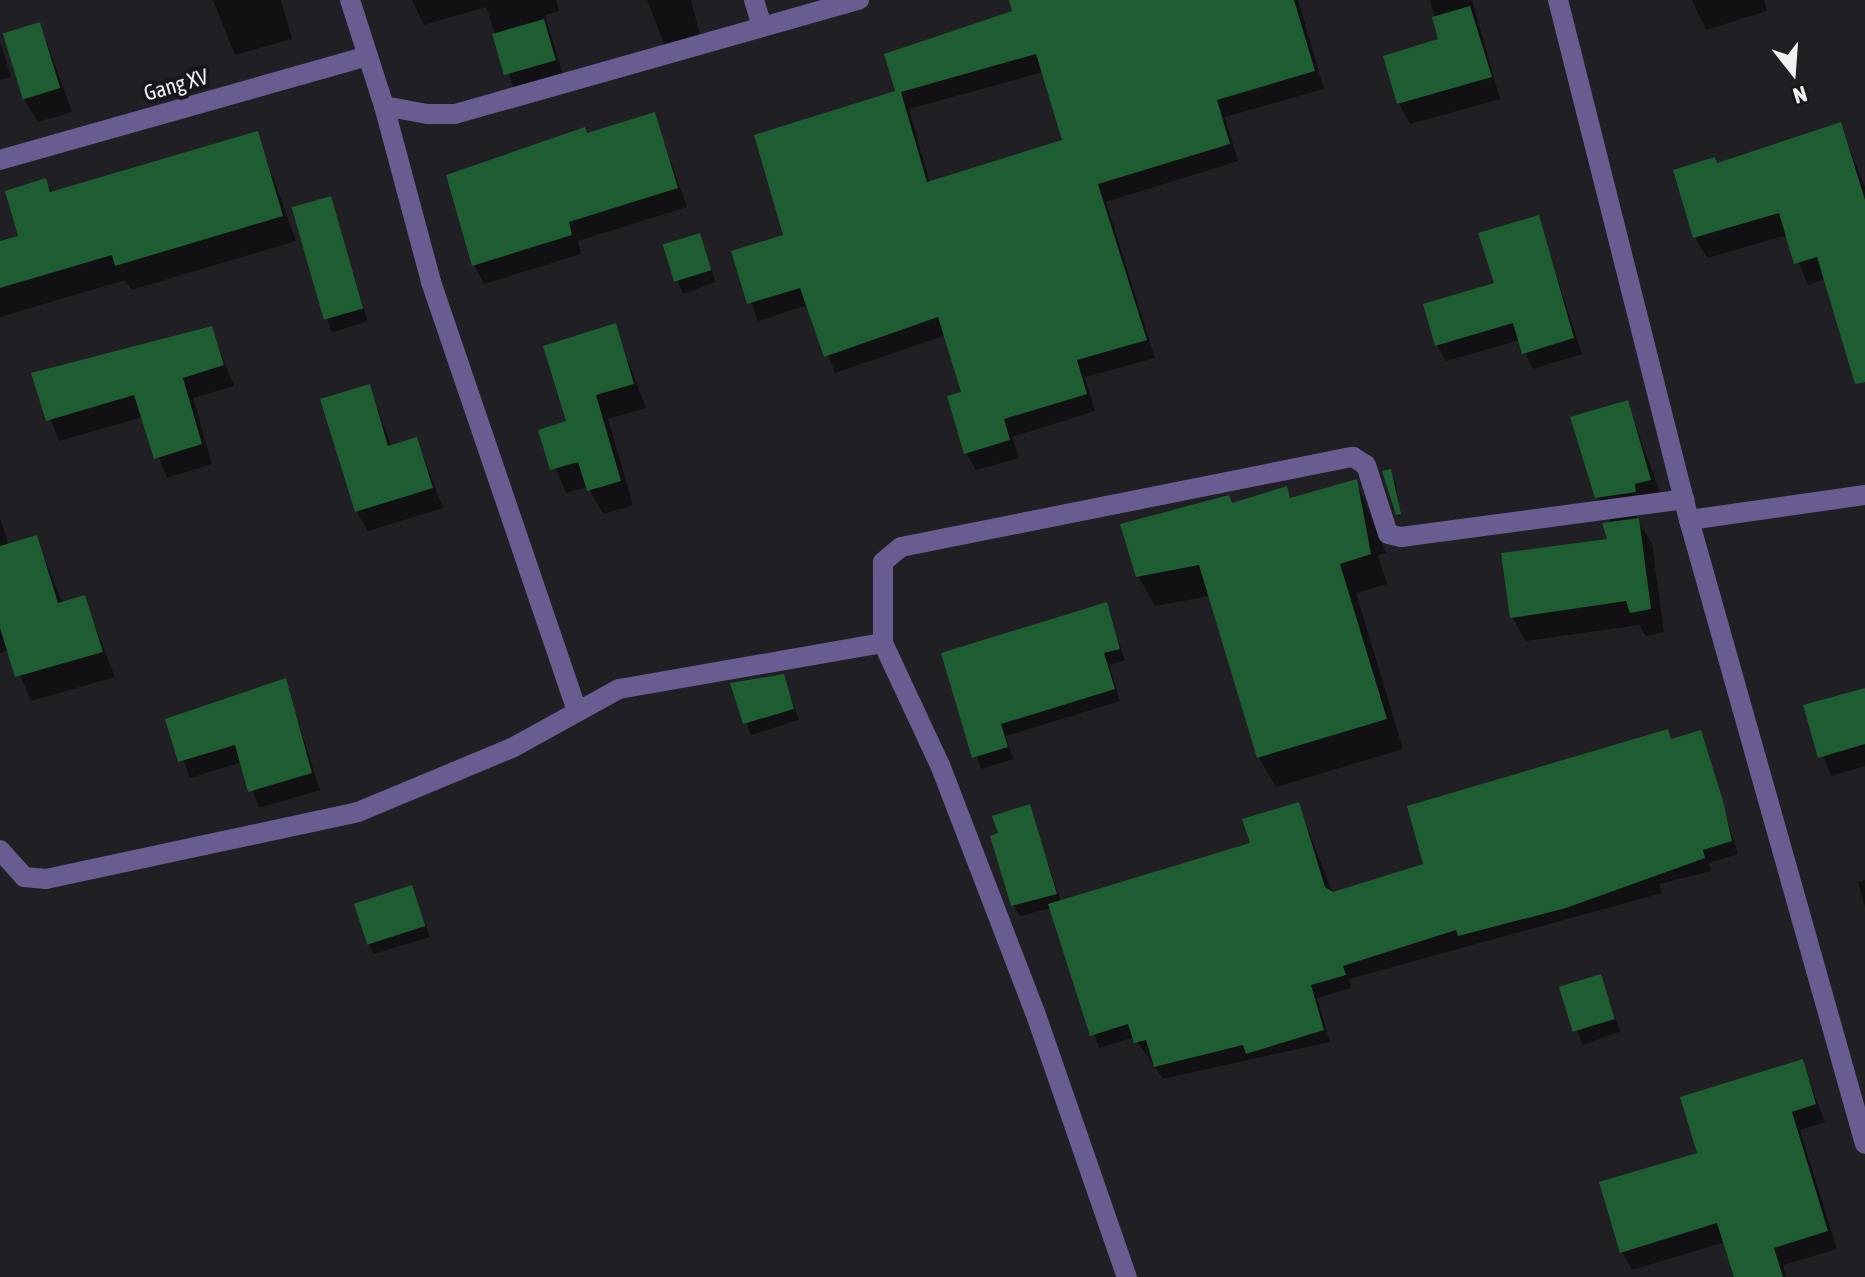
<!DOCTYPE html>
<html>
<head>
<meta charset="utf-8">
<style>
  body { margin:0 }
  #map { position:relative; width:1865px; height:1277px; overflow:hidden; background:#201f24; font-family:"Asap Condensed",sans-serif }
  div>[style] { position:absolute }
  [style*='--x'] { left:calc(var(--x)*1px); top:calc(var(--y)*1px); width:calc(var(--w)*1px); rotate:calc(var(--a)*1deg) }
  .shadow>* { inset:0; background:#0007; transform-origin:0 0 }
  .building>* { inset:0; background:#1d5d31; transform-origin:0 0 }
  .street>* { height:20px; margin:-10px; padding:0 10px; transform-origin:10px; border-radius:10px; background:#685c90 }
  span { translate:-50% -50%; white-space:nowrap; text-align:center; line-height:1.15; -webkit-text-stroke:8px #17161a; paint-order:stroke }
  .street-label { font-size:22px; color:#f1f1f4 }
  .north { position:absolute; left:1753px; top:32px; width:80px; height:80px; -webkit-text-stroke:6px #17161a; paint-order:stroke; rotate:163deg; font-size:22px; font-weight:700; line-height:32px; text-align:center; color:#f1f1f4 }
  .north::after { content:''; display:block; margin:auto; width:28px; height:36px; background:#f1f1f4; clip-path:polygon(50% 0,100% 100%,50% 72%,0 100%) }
</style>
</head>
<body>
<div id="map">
  <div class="shadow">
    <div style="clip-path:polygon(213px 0,281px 0,292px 39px,235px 55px)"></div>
    <div style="clip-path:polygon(412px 0,556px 0,559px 11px,545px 15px,563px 75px,514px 89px,486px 7px,424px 25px)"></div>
    <div style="clip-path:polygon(647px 0,691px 0,701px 38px,666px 49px)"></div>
    <div style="clip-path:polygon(evenodd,1043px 0,1298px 0,1324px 89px,1225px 117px,1238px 161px,1106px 202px,1155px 358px,1085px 377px,1095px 411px,1012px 437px,1019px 458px,976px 470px,966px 453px,964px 394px,946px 335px,835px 373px,808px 305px,758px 321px,733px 252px,786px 236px,898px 93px,886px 56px,1043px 0,1043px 72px,1064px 142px,930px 183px,909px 109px,1043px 72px)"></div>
    <div style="clip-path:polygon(1430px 0,1472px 0,1500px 99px,1410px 124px,1399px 103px,1441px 40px)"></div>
    <div style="clip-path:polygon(1692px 0,1764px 0,1767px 11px,1706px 30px)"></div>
    <div style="clip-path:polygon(40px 24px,72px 112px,38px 122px,24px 99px)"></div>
    <div style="clip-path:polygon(0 42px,11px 77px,0 80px)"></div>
    <div style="clip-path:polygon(654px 115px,687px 207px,578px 241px,581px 254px,484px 284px,474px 265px,588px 135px)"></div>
    <div style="clip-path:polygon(1840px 125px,1865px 187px,1865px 297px,1826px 279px,1808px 285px,1787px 235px,1707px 258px,1695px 237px,1718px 165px)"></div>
    <div style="clip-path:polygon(257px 133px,296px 241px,131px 290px,125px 280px,0 317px,0 243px,21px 237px,45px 181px,53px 193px)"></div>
    <div style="left:330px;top:198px;width:129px;height:38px;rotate:73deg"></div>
    <div style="clip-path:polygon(1538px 218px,1582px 354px,1533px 369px,1520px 340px,1446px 361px,1437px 345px,1496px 285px)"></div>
    <div style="left:699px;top:236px;width:49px;height:35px;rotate:70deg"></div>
    <div style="clip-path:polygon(615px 326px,646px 408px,608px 419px,633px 505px,603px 514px,588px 487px,566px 493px,541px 431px,568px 423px)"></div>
    <div style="clip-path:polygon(211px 328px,234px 386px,193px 398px,212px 464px,167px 478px,143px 417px,59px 441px,33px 374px)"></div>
    <div style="clip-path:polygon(369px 386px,392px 447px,417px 440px,443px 508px,368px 531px,356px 511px)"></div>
    <div style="clip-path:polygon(1627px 402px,1664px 503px,1636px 517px,1652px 544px,1664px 632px,1646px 636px,1639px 625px,1526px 641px,1512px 617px,1610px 541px,1612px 524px,1597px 497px)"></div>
    <div style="clip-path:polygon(1390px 471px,1396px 482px,1400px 519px,1398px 515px)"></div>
    <div style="clip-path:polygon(1356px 481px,1386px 553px,1378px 555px,1387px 584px,1356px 593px,1403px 749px,1276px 787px,1259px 758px,1210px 596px,1155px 606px,1138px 576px,1233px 505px,1286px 489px,1292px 500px)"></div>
    <div style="clip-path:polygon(0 518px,9px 546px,36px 537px,63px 604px,84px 598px,115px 677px,31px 701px,9px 650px,0 653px)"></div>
    <div style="clip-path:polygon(1106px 604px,1125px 660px,1109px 665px,1120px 701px,1006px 736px,1013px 759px,981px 769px,944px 654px)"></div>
    <div style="clip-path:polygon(783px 676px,799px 720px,751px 735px,733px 684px)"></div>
    <div style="clip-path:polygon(285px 680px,320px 790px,259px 808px,242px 762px,190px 778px,168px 720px)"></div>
    <div style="clip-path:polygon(1865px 688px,1865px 766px,1831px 776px,1805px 706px)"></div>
    <div style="clip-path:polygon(1667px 732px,1672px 741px,1700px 732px,1738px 854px,1709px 863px,1711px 871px,1659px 884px,1662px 893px,1349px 979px,1351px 988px,1317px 998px,1330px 1042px,1163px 1079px,1134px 1037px,1099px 1048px,1051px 908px,1020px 916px,1013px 905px,1000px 835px,1029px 807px,1061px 902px,1252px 844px,1298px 804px,1333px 894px,1426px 865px)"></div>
    <div style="clip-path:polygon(1865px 880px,1865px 907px,1858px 882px)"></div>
    <div style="clip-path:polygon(411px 887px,430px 937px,374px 954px,368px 943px)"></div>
    <div style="left:1600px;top:976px;width:59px;height:40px;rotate:70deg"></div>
    <div style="clip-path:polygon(1802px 1062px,1825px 1122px,1800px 1130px,1837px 1249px,1783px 1265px,1786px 1277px,1736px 1277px,1725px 1242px,1632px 1270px,1622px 1252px,1700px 1154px)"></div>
  </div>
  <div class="building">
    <div style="clip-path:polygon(evenodd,1009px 0,1294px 0,1315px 71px,1217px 100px,1230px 144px,1098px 184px,1147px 340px,1077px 360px,1087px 394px,1004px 419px,1010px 440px,964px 454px,947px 396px,961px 392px,938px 317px,824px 357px,800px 288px,747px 304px,731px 251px,783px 235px,754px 135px,895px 91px,884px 54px,1012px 11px,1009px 0,1036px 54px,1062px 140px,927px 182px,901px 92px,1036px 54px)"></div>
    <div style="clip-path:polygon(1470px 6px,1492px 77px,1397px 104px,1383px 56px,1438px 39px,1432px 17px)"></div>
    <div style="left:544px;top:19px;width:43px;height:54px;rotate:74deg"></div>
    <div style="left:40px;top:22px;width:69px;height:39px;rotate:73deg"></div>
    <div style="clip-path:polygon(655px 112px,678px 188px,569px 222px,572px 235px,472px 266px,446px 175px,585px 127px,587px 133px)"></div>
    <div style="clip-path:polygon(1841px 122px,1865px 200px,1865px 382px,1855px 384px,1817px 257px,1794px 264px,1779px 213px,1693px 238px,1673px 170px,1715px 157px,1717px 163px)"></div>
    <div style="clip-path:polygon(258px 131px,283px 216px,115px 266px,112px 255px,0 288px,0 241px,18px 236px,5px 191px,46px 178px,50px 192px)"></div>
    <div style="left:331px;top:196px;width:117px;height:41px;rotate:74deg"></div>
    <div style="clip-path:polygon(1539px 215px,1574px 338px,1522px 354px,1513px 323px,1435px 346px,1423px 304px,1494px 283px,1478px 233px)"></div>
    <div style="left:700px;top:233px;width:39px;height:39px;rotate:73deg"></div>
    <div style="clip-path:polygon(616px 323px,634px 384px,596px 395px,621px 481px,587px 491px,578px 462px,550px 470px,538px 430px,566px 421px,543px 346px)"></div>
    <div style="clip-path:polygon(212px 326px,224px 365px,183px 378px,202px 444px,154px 459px,134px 395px,46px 421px,31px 373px)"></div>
    <div style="clip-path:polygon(370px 384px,388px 446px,417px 437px,433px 488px,355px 512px,320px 399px)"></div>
    <div style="clip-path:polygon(1628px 400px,1651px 480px,1635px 484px,1636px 492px,1595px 498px,1570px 417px)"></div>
    <div style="clip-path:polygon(1391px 469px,1401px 514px,1396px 515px,1382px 471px)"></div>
    <div style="clip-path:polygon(1357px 479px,1371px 554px,1340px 564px,1387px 719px,1257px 758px,1199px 565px,1136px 577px,1120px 524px,1229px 495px,1232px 503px,1287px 486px,1290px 498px)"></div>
    <div style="clip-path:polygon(1639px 518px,1651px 609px,1630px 613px,1626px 601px,1510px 618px,1501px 553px,1607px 539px,1602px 523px)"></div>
    <div style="clip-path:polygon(37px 535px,58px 603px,85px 595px,103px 652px,15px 677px,0 628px,0 546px)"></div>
    <div style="clip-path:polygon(1107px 602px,1120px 649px,1104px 653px,1115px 689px,1001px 724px,1008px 747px,972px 758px,941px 653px)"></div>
    <div style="clip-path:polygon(784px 674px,794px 709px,743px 724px,730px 683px)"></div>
    <div style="clip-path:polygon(286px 678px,312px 773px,248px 792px,235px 745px,178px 762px,165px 719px)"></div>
    <div style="clip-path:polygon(1865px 688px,1865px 744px,1818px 758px,1803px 705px)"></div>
    <div style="clip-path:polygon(1668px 729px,1671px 739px,1701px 730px,1723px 801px,1732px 841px,1703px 850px,1705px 858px,1566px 908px,1458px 936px,1456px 930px,1343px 966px,1346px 975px,1311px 985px,1324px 1030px,1246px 1054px,1243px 1045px,1154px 1067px,1146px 1040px,1134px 1043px,1128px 1024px,1090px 1036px,1048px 904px,1250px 843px,1242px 819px,1299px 802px,1325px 887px,1333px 892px,1423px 864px,1407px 806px)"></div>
    <div style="clip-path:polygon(1030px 804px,1057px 894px,1011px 906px,990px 836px,998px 833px,992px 816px)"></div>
    <div style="left:412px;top:885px;width:43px;height:61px;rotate:72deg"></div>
    <div style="left:1601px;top:974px;width:47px;height:44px;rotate:73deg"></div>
    <div style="clip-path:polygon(1803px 1059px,1816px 1104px,1792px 1112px,1828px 1231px,1774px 1248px,1783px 1277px,1734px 1277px,1717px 1223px,1620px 1253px,1599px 1182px,1697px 1153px,1680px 1097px)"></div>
  </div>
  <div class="street">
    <div style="--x:350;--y:0;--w:111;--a:72.2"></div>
    <div style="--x:384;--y:106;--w:44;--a:10.5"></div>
    <div style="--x:427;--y:114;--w:28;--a:0"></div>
    <div style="--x:455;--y:114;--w:420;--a:-15.8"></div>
    <div style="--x:754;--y:0;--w:28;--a:73"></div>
    <div style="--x:1558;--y:0;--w:536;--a:75.86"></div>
    <div style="--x:1689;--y:520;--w:648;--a:74.25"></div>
    <div style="--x:384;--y:106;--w:182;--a:75"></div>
    <div style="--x:431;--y:282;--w:451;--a:71.2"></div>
    <div style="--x:0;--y:160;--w:379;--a:-15.8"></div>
    <div style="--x:1689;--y:520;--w:178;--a:-8.1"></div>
    <div style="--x:883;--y:643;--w:81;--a:-90"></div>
    <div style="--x:883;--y:562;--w:23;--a:-40"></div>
    <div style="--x:901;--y:547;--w:461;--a:-11.3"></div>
    <div style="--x:1353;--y:457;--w:15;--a:32"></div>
    <div style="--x:1366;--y:465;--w:72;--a:72.3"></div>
    <div style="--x:1388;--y:534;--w:13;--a:13"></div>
    <div style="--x:1401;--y:537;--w:286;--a:-7.6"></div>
    <div style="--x:0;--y:850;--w:36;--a:48"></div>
    <div style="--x:24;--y:877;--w:22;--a:5"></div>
    <div style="--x:46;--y:879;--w:319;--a:-12.1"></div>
    <div style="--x:358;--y:812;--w:167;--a:-22.6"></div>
    <div style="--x:512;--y:748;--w:122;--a:-28.9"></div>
    <div style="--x:619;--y:689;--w:268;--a:-9.9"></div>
    <div style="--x:883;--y:643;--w:135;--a:65"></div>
    <div style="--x:940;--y:765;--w:265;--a:69"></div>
    <div style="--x:1035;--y:1012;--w:281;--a:70.9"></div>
  </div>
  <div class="street-label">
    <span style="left:176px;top:85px;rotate:-16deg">Gang XV</span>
  </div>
  <div class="north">N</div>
</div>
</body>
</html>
